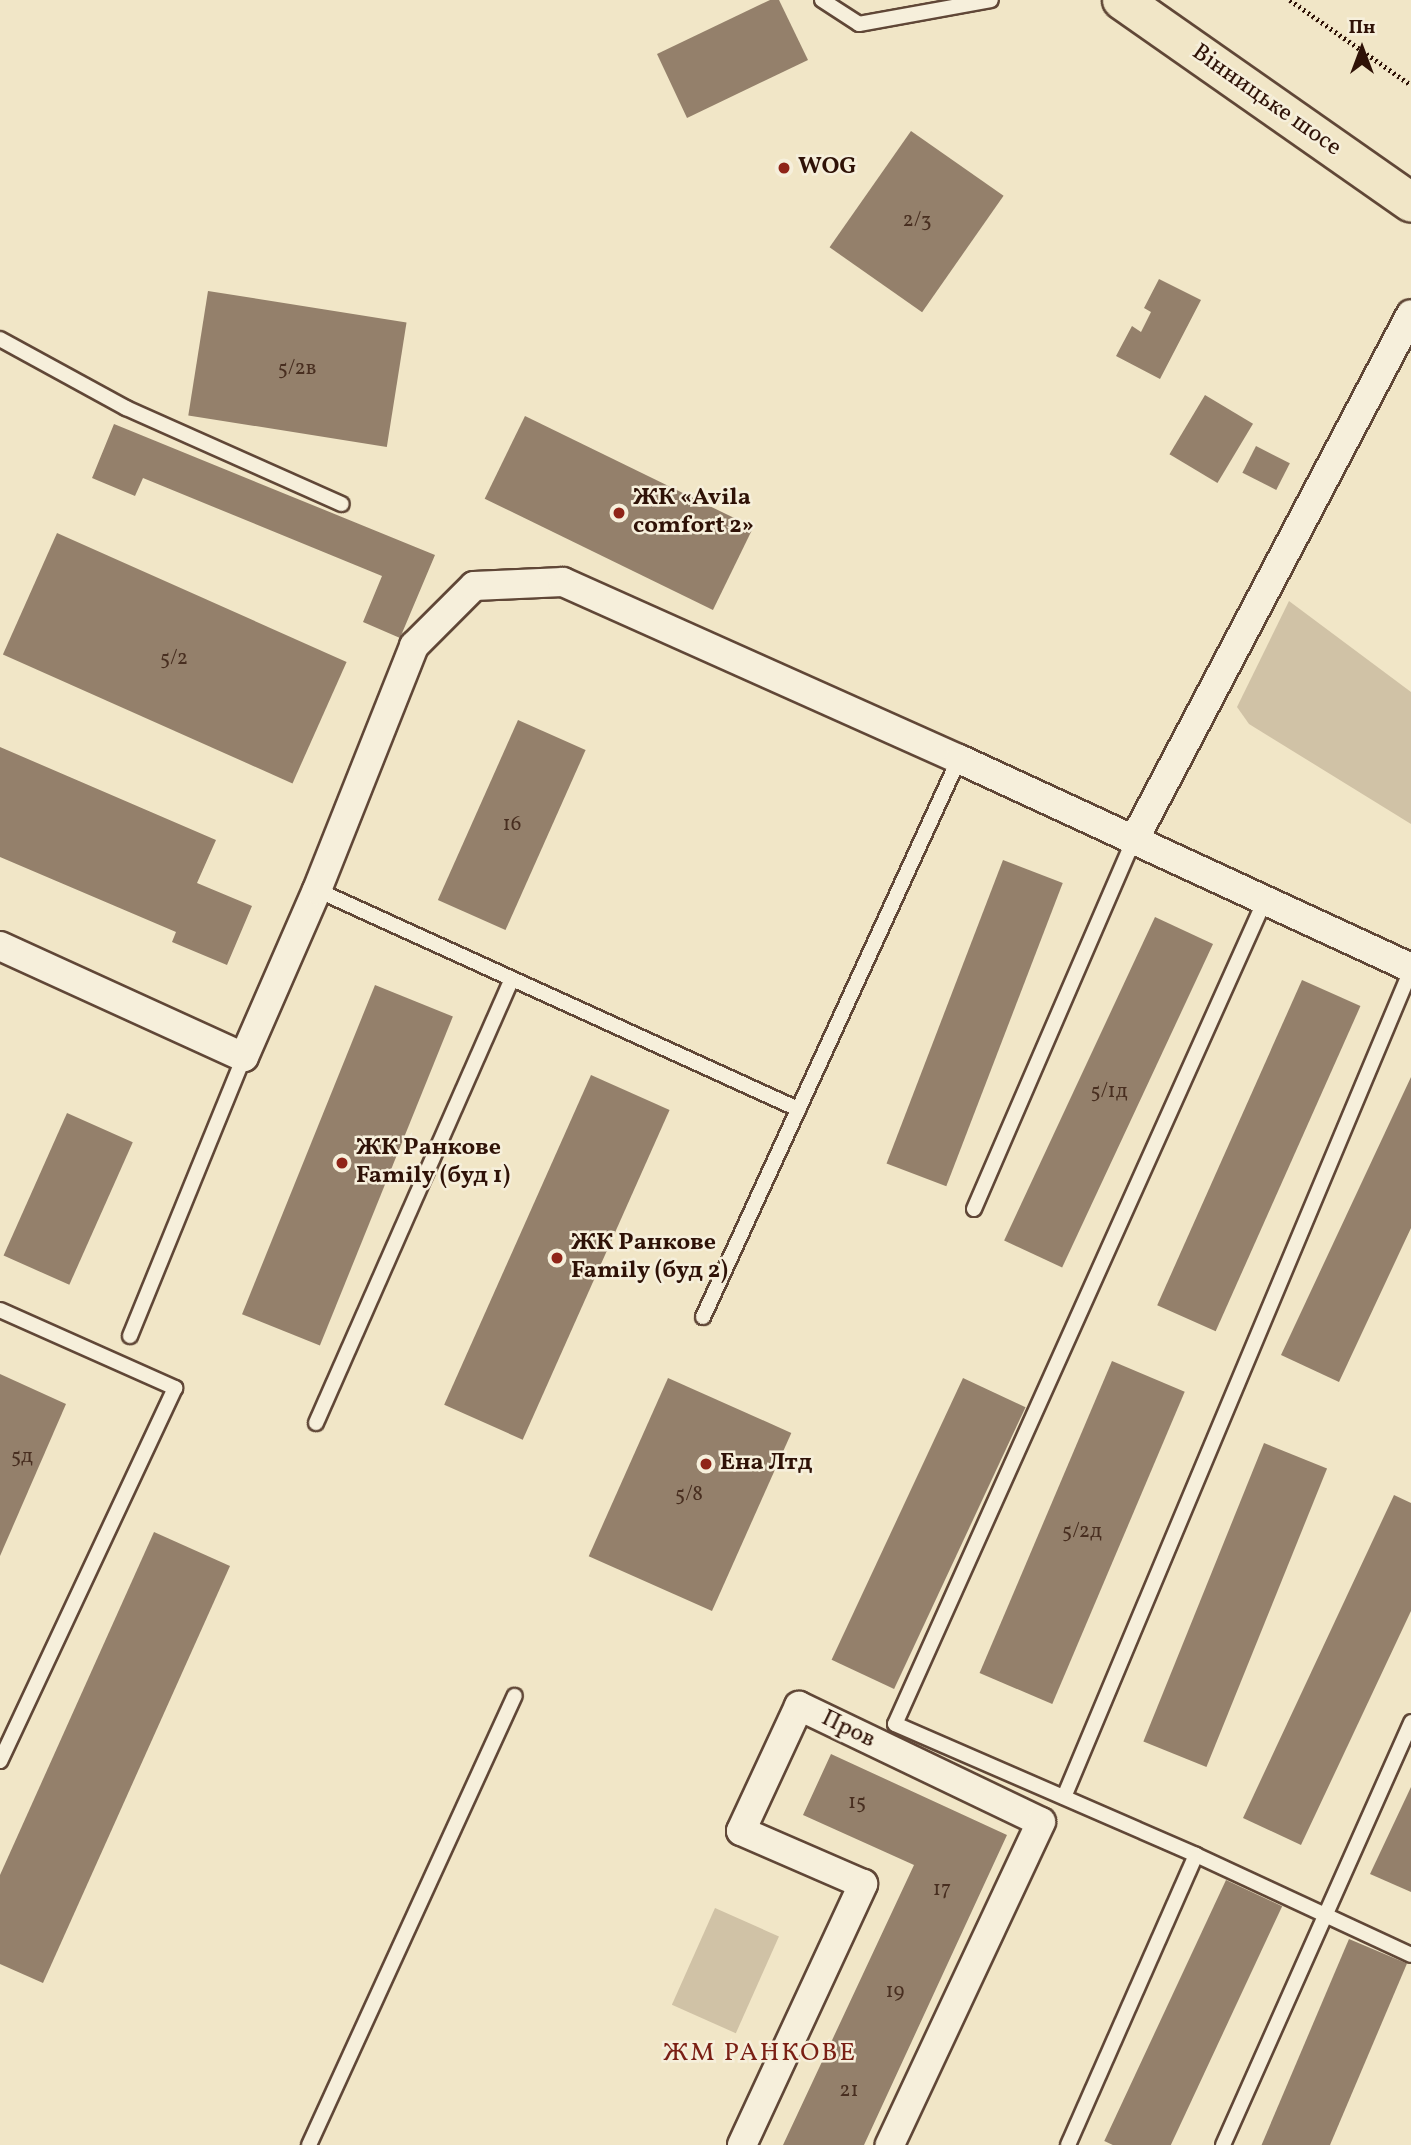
<!DOCTYPE html>
<html>
<head>
<meta charset="utf-8">
<style>
  body { margin:0 }
  #map { position:relative; width:1411px; height:2145px; overflow:hidden; background:#f1e6c7; font-family:Vollkorn,serif }
  div>[style] { position:absolute }
  [style*='--x'] { left:calc(var(--x)*1px); top:calc(var(--y)*1px); width:calc(var(--w)*1px); rotate:calc(var(--a)*1deg) }
  .green>* { inset:0; background:#d0c2a6; transform-origin:0 0 }
  .building>* { inset:0; background:#94806b; transform-origin:0 0 }
  .path>* { height:4.5px; margin-top:-2.25px; transform-origin:0; background:repeating-linear-gradient(90deg,#2f1207 0 2px,transparent 0 5.5px) }
  .roads { filter:drop-shadow(2px 0 #604737) drop-shadow(-2px 0 #604737) drop-shadow(0 2px #604737) drop-shadow(0 -2px #604737) }
  .lane>* { height:14px; margin:-7px; padding:0 7px; transform-origin:7px; border-radius:7px; background:#f6efdb }
  .street>* { height:28px; margin:-14px; padding:0 14px; transform-origin:14px; border-radius:14px; background:#f6efdb }
  .primary>* { height:38px; margin:-19px; padding:0 19px; transform-origin:19px; border-radius:19px; background:#f1e6c7 }
  .dots>* { width:19px; height:19px; translate:-50% -50%; box-sizing:border-box; border:4px solid #f6efdb; border-radius:50% }
  span { translate:-50% -50%; white-space:nowrap; text-align:center; line-height:1.15; -webkit-text-stroke:5px #f6efdb; paint-order:stroke }
  .number-label { font-size:21px; color:#482e20 }
  .number-label span { -webkit-text-stroke-width:0 }
  .street-label { font-size:24px; color:#2f1207 }
  .poi-label { font-size:24px; color:#2f1207; font-weight:700 }
  .left { translate:0 -50%; text-align:left }
  .neighbourhood-label { font-size:26px; color:#7a1f14; letter-spacing:2px }
  .north { position:absolute; left:1327px; top:14px; width:70px; height:70px; -webkit-text-stroke:5px #f6efdb; paint-order:stroke; rotate:0deg; font-size:19px; font-weight:700; line-height:28px; text-align:center; color:#2f1207 }
  .north::after { content:''; display:block; margin:auto; width:24px; height:32px; background:#2f1207; clip-path:polygon(50% 0,100% 100%,50% 72%,0 100%) }
</style>
</head>
<body>
<div id="map">
  <div class="green">
    <div style="clip-path:polygon(1289px 601px,1411px 692px,1411px 824px,1249px 724px,1237px 707px)"></div>
    <div style="left:715px;top:1908px;width:70px;height:106px;rotate:24deg"></div>
  </div>
  <div class="building">
    <div style="clip-path:polygon(770px 0,779px 0,808px 60px,687px 118px,657px 54px)"></div>
    <div style="left:911px;top:131px;width:113px;height:142px;rotate:35deg"></div>
    <div style="clip-path:polygon(1159px 279px,1201px 300px,1160px 379px,1116px 356px,1132px 326px,1141px 332px,1151px 312px,1144px 308px)"></div>
    <div style="left:208px;top:291px;width:201px;height:126px;rotate:9deg"></div>
    <div style="left:1205px;top:395px;width:56px;height:69px;rotate:31deg"></div>
    <div style="left:525px;top:416px;width:254px;height:92px;rotate:26deg"></div>
    <div style="clip-path:polygon(114px 424px,435px 555px,400px 638px,363px 622px,382px 576px,143px 478px,135px 496px,92px 478px)"></div>
    <div style="left:1256px;top:446px;width:38px;height:30px;rotate:27deg"></div>
    <div style="left:57px;top:533px;width:317px;height:133px;rotate:24deg"></div>
    <div style="left:518px;top:720px;width:74px;height:197px;rotate:24deg"></div>
    <div style="clip-path:polygon(0 747px,216px 840px,197px 883px,252px 906px,227px 965px,172px 942px,176px 932px,0 857px)"></div>
    <div style="left:1003px;top:860px;width:64px;height:325px;rotate:21deg"></div>
    <div style="left:1155px;top:917px;width:64px;height:357px;rotate:25deg"></div>
    <div style="left:1302px;top:980px;width:64px;height:356px;rotate:24deg"></div>
    <div style="left:375px;top:985px;width:84px;height:355px;rotate:22deg"></div>
    <div style="left:591px;top:1075px;width:86px;height:361px;rotate:24deg"></div>
    <div style="clip-path:polygon(1411px 1077px,1411px 1228px,1339px 1382px,1281px 1355px)"></div>
    <div style="left:67px;top:1113px;width:72px;height:156px;rotate:24deg"></div>
    <div style="left:1112px;top:1361px;width:79px;height:339px;rotate:23deg"></div>
    <div style="clip-path:polygon(0 1374px,66px 1404px,0 1556px)"></div>
    <div style="left:668px;top:1378px;width:135px;height:195px;rotate:24deg"></div>
    <div style="left:963px;top:1378px;width:69px;height:311px;rotate:25deg"></div>
    <div style="left:1264px;top:1443px;width:68px;height:322px;rotate:22deg"></div>
    <div style="clip-path:polygon(1394px 1495px,1411px 1503px,1411px 1611px,1301px 1845px,1243px 1818px)"></div>
    <div style="clip-path:polygon(154px 1532px,230px 1566px,43px 1983px,0 1964px,0 1875px)"></div>
    <div style="clip-path:polygon(831px 1754px,1007px 1835px,864px 2145px,783px 2145px,914px 1865px,803px 1815px)"></div>
    <div style="clip-path:polygon(1411px 1787px,1411px 1892px,1370px 1874px)"></div>
    <div style="left:1226px;top:1880px;width:62px;height:288px;rotate:25deg"></div>
    <div style="left:1349px;top:1939px;width:63px;height:224px;rotate:23deg"></div>
  </div>
  <div class="path">
    <div style="--x:1290;--y:0;--w:148;--a:35.1"></div>
  </div>
  <div class="roads">
    <div class="lane">
      <div style="--x:822;--y:0;--w:44;--a:33"></div>
      <div style="--x:859;--y:24;--w:134;--a:-10.3"></div>
      <div style="--x:0;--y:339;--w:144;--a:28.7"></div>
      <div style="--x:126;--y:408;--w:236;--a:24"></div>
      <div style="--x:317;--y:890;--w:529;--a:24.48"></div>
      <div style="--x:1265;--y:900;--w:903;--a:114.18"></div>
      <div style="--x:895;--y:1724;--w:328;--a:23.5"></div>
      <div style="--x:1196;--y:1855;--w:237;--a:24.9"></div>
      <div style="--x:974;--y:1209;--w:402;--a:-66.6"></div>
      <div style="--x:0;--y:1310;--w:192;--a:24"></div>
      <div style="--x:175;--y:1388;--w:412;--a:115.1"></div>
      <div style="--x:703;--y:1317;--w:614;--a:-65.36"></div>
      <div style="--x:130;--y:1336;--w:301;--a:-67.8"></div>
      <div style="--x:316;--y:1423;--w:485;--a:-66.2"></div>
      <div style="--x:1064;--y:1797;--w:897;--a:-67.24"></div>
      <div style="--x:309;--y:2145;--w:494;--a:-65.4"></div>
      <div style="--x:1068;--y:2145;--w:317;--a:-66.2"></div>
      <div style="--x:1223;--y:2145;--w:463;--a:-66"></div>
    </div>
    <div class="street">
      <div style="--x:1134;--y:840;--w:594;--a:-62.23"></div>
      <div style="--x:0;--y:946;--w:268;--a:24.5"></div>
      <div style="--x:244;--y:1057;--w:182;--a:-66.4"></div>
      <div style="--x:317;--y:890;--w:263;--a:-68.3"></div>
      <div style="--x:414;--y:646;--w:85;--a:-45"></div>
      <div style="--x:474;--y:586;--w:89;--a:-2.6"></div>
      <div style="--x:563;--y:582;--w:434;--a:24.1"></div>
      <div style="--x:959;--y:759;--w:498;--a:24.8"></div>
      <div style="--x:742;--y:2145;--w:288;--a:-65.1"></div>
      <div style="--x:863;--y:1884;--w:133;--a:-156.5"></div>
      <div style="--x:741;--y:1831;--w:138;--a:-65.1"></div>
      <div style="--x:799;--y:1706;--w:268;--a:25.6"></div>
      <div style="--x:1041;--y:1822;--w:357;--a:115.1"></div>
    </div>
    <div class="primary">
      <div style="--x:1122;--y:0;--w:353;--a:35"></div>
    </div>
  </div>
  <div class="dots">
    <div style="left:784px;top:168px;background:#8f2418"></div>
    <div style="left:619px;top:513px;background:#8f2418"></div>
    <div style="left:342px;top:1163px;background:#8f2418"></div>
    <div style="left:557px;top:1258px;background:#8f2418"></div>
    <div style="left:706px;top:1464px;background:#8f2418"></div>
  </div>
  <div class="number-label">
    <span style="left:917px;top:221px">2/3</span>
    <span style="left:297px;top:369px">5/2в</span>
    <span style="left:174px;top:659px">5/2</span>
    <span style="left:512px;top:825px">16</span>
    <span style="left:1109px;top:1092px">5/1д</span>
    <span style="left:22px;top:1457px">5д</span>
    <span style="left:689px;top:1495px">5/8</span>
    <span style="left:1082px;top:1532px">5/2д</span>
    <span style="left:857px;top:1803px">15</span>
    <span style="left:942px;top:1890px">17</span>
    <span style="left:895px;top:1992px">19</span>
    <span style="left:849px;top:2091px">21</span>
  </div>
  <div class="street-label">
    <span style="left:1266px;top:101px;rotate:35deg">Вінницьке шосе</span>
    <span style="left:848px;top:1730px;rotate:26deg">Пров</span>
  </div>
  <div class="poi-label">
    <span class="left" style="left:798px;top:168px">WOG</span>
    <span class="left" style="left:633px;top:513px">ЖК «Avila<br>comfort 2»</span>
    <span class="left" style="left:356px;top:1163px">ЖК Ранкове<br>Family (буд 1)</span>
    <span class="left" style="left:571px;top:1258px">ЖК Ранкове<br>Family (буд 2)</span>
    <span class="left" style="left:720px;top:1464px">Ена Лтд</span>
  </div>
  <div class="neighbourhood-label">
    <span style="left:760px;top:2054px">ЖМ РАНКОВЕ</span>
  </div>
  <div class="north">Пн</div>
</div>
</body>
</html>
